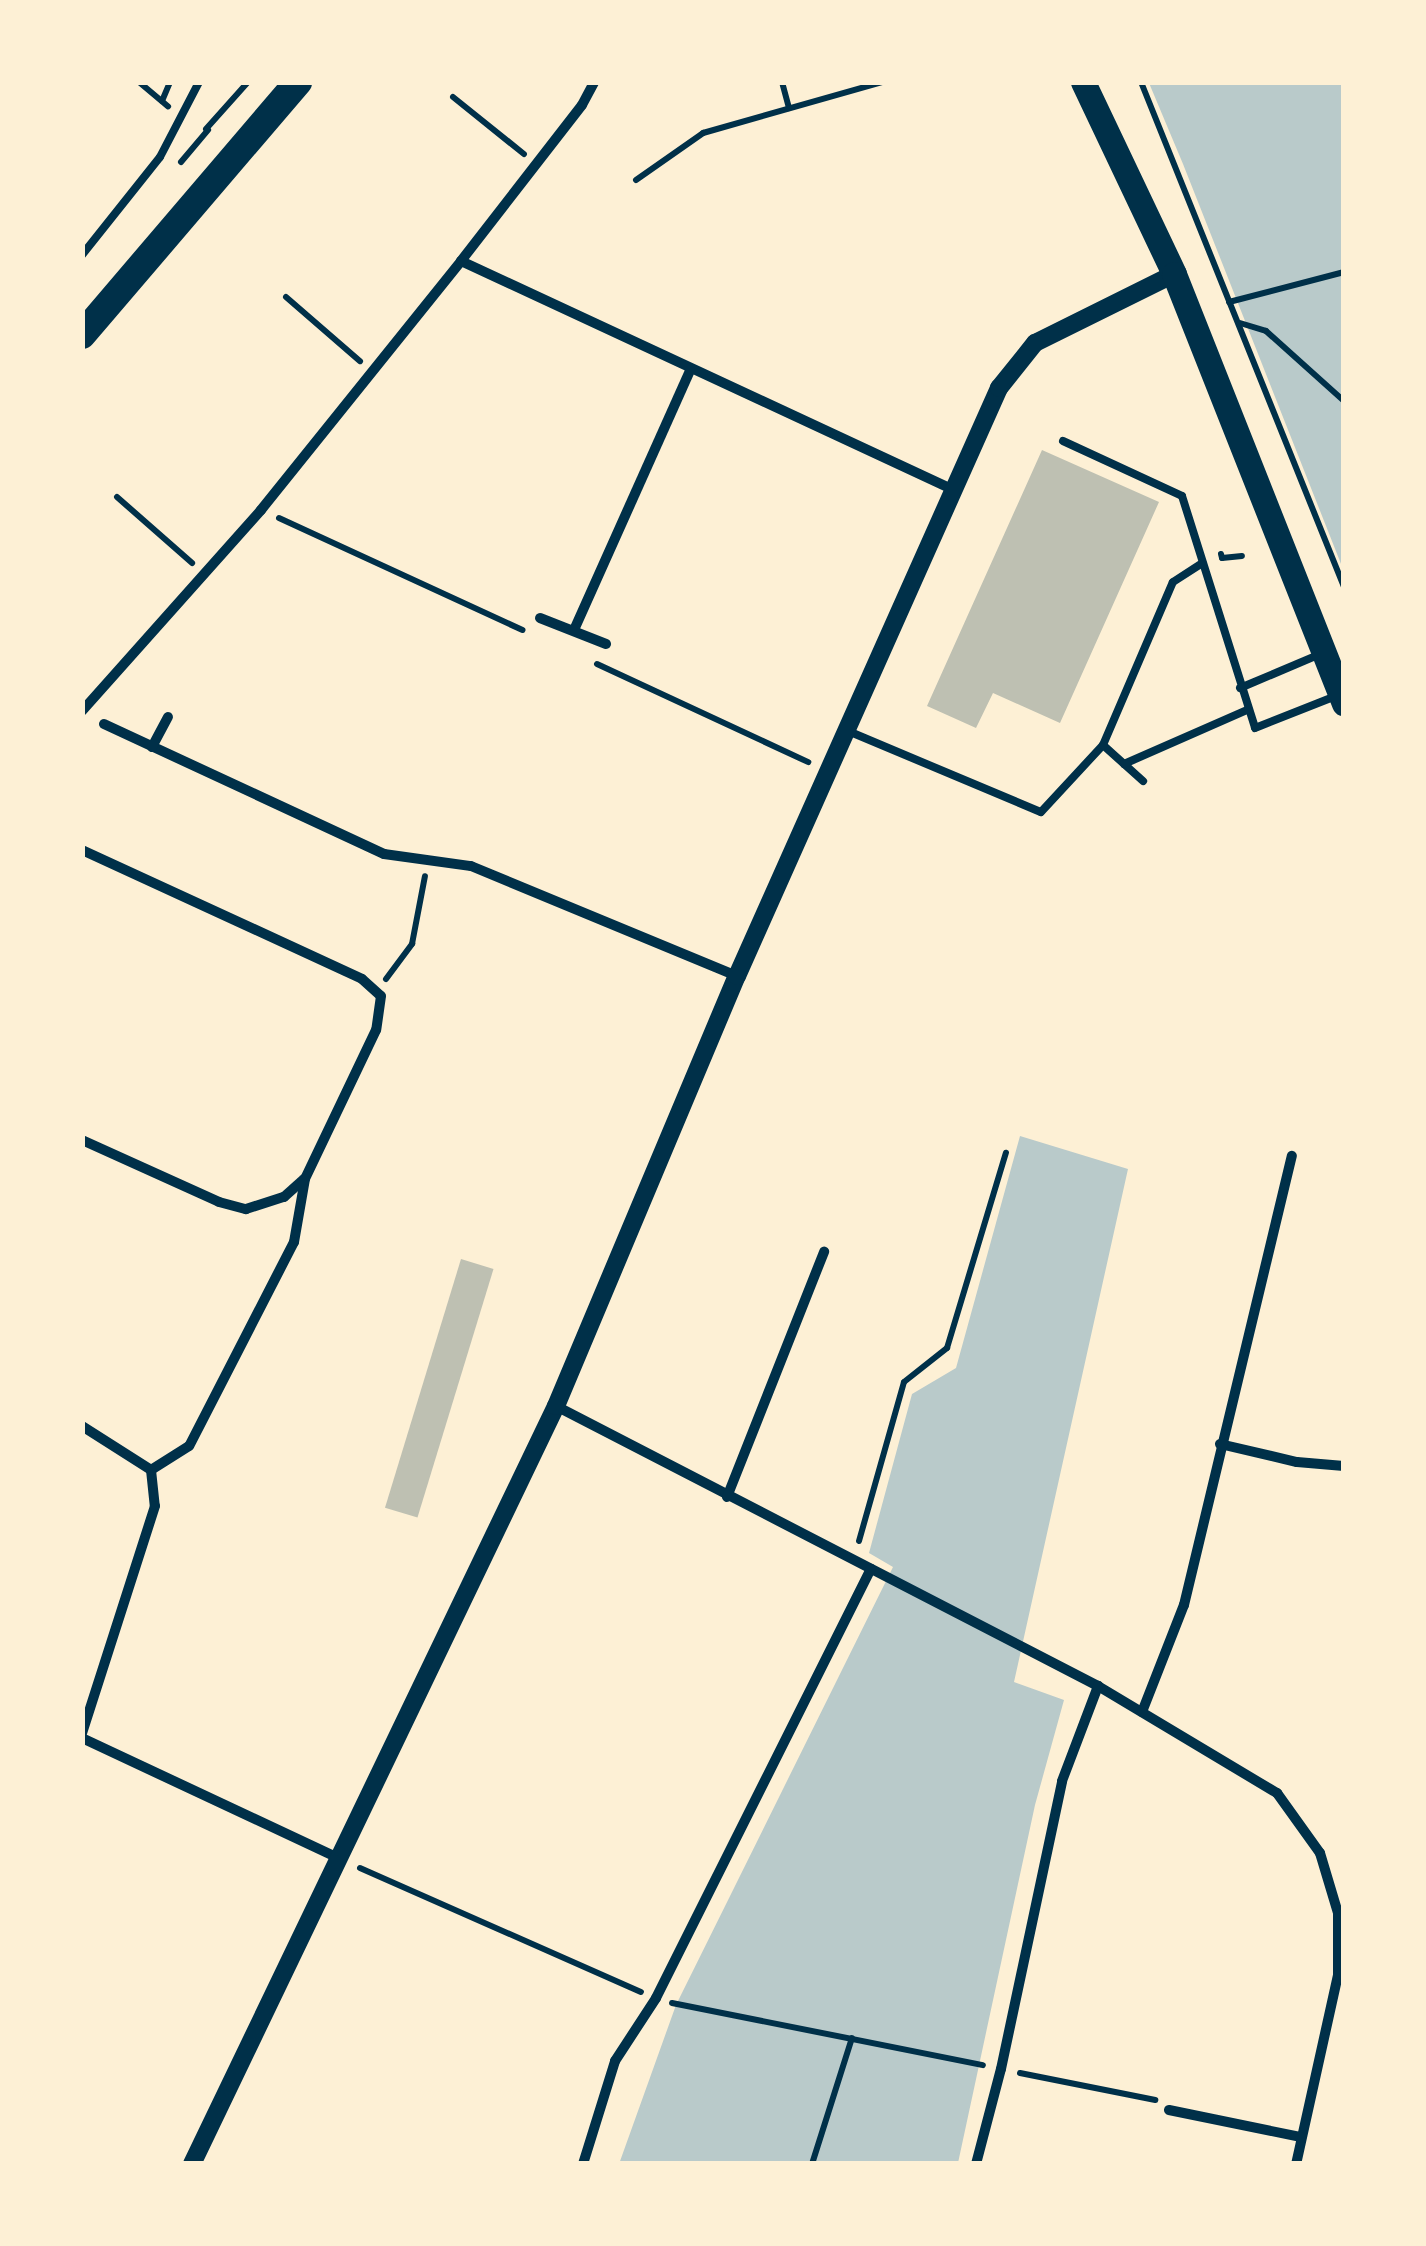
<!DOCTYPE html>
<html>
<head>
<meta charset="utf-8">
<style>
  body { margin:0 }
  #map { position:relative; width:1426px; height:2246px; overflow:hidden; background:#fdf0d5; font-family:Cabin,sans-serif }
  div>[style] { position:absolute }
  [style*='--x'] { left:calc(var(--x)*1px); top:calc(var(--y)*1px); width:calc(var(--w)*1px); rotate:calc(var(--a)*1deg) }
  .green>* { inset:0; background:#b9caca }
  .building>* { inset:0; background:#bec0b2; transform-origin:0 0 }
  .path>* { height:6px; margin:-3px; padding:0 3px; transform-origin:3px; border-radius:3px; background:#003049 }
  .service>* { height:8px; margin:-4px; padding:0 4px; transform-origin:4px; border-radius:4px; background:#003049 }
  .minor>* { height:10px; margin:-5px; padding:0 5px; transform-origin:5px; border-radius:5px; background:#003049 }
  .tertiary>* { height:18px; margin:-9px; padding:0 9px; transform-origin:9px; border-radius:9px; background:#003049 }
  .primary>* { height:25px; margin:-12.5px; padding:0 12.5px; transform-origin:12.5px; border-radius:12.5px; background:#003049 }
  .trunk>* { height:28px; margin:-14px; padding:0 14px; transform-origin:14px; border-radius:14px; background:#003049 }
  span { translate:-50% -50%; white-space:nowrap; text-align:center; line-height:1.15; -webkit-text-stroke:10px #fdf0d5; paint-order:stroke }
  .frame { position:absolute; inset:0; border:85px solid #fdf0d5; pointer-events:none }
</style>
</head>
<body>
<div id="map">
  <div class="green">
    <div style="clip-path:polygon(1149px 83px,1343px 83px,1343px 569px,1183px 164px)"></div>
    <div style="clip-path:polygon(1020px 1136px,1128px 1169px,1014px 1682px,1064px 1700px,1035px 1805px,958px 2163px,619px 2164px,676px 2005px,893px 1567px,869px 1553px,912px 1394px,956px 1368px)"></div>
  </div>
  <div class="building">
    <div style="clip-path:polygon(1042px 450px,1159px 502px,1060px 723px,993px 693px,976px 728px,927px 706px)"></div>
    <div style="left:461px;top:1259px;width:34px;height:260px;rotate:17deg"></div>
  </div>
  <div class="path">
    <div style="--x:139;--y:82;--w:38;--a:40"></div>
    <div style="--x:782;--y:82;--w:27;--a:75"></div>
    <div style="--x:1141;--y:82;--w:544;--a:68.1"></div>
    <div style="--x:453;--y:97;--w:91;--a:38.8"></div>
    <div style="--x:162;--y:101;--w:21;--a:-67"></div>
    <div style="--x:206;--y:129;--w:63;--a:-48.2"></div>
    <div style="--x:181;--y:162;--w:42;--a:-49.8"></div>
    <div style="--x:636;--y:180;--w:82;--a:-35"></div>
    <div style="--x:703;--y:133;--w:186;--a:-15.9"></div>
    <div style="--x:286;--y:297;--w:98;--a:40.9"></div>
    <div style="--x:1229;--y:302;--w:119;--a:-14.6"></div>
    <div style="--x:1240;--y:323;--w:27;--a:17"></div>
    <div style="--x:1266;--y:331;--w:105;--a:41.9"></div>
    <div style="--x:117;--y:497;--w:100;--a:41.3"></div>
    <div style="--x:279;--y:518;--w:268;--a:24.7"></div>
    <div style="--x:1221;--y:554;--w:4;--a:76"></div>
    <div style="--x:1222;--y:558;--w:20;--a:-6"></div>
    <div style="--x:597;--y:664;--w:233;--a:24.9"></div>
    <div style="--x:386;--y:979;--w:44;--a:-53.4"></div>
    <div style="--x:412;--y:944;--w:69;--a:-79.2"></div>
    <div style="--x:859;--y:1541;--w:165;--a:-74.2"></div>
    <div style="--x:904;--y:1382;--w:55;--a:-38.3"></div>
    <div style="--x:947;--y:1348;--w:204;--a:-73.2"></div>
    <div style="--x:360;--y:1868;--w:307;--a:23.8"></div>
    <div style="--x:672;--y:2003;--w:317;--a:11.3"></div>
    <div style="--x:1020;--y:2073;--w:138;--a:11.3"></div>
    <div style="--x:812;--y:2164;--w:132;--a:-72.4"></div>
  </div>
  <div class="service">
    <div style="--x:82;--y:255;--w:125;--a:-51.5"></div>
    <div style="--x:160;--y:157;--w:85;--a:-62.5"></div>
    <div style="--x:1063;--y:441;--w:131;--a:24.8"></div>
    <div style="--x:1182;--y:496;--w:243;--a:72.5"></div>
    <div style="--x:1255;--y:728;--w:87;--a:-21.6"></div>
    <div style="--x:1240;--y:688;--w:85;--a:-22.9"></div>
    <div style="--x:848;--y:731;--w:209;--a:22.8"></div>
    <div style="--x:1041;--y:812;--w:91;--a:-47.2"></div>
    <div style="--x:1103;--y:745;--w:54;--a:42"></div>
    <div style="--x:1103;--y:745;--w:177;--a:-66.8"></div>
    <div style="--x:1173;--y:582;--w:33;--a:-33"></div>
    <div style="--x:1124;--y:764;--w:134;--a:-23.7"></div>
  </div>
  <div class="minor">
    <div style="--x:461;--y:261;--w:544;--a:24.92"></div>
    <div style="--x:540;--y:618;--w:71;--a:21.5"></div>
    <div style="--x:574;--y:630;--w:284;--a:-65.9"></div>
    <div style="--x:82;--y:711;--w:269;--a:-48.3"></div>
    <div style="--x:261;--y:510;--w:319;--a:-51.2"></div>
    <div style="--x:461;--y:261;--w:197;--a:-52.2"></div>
    <div style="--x:582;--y:105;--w:26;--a:-62"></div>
    <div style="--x:104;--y:724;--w:309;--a:24.9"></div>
    <div style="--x:384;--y:854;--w:88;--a:7.9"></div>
    <div style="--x:471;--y:866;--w:288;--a:22.5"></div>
    <div style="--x:152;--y:747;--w:34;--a:-62"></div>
    <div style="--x:82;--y:850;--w:308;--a:24.7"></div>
    <div style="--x:362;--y:979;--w:25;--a:42"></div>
    <div style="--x:381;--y:996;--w:34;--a:98"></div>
    <div style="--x:376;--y:1030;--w:165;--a:115.5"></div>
    <div style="--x:305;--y:1179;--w:64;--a:99.9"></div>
    <div style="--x:294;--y:1242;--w:229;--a:117.2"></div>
    <div style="--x:189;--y:1446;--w:45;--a:147.7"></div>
    <div style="--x:151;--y:1470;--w:36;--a:84"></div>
    <div style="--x:155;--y:1506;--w:239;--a:107.8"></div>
    <div style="--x:82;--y:1140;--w:150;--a:24.3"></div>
    <div style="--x:219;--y:1202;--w:28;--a:15"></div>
    <div style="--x:246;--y:1209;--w:40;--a:-18"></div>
    <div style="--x:284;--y:1197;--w:27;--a:-42"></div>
    <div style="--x:556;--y:1406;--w:610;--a:27.32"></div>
    <div style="--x:1098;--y:1686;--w:209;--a:30.9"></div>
    <div style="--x:1277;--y:1793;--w:74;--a:54.4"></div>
    <div style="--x:1320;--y:1853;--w:63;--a:73.3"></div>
    <div style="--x:1338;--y:1913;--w:62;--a:90"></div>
    <div style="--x:1338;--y:1975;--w:194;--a:102.5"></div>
    <div style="--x:82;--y:1426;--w:82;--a:32.5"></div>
    <div style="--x:1220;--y:1444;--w:79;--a:13.2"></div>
    <div style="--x:1297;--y:1462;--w:47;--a:4.9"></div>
    <div style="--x:727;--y:1497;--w:264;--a:-68.4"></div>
    <div style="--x:1142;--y:1712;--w:115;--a:-68.6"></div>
    <div style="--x:1184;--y:1605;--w:462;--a:-76.5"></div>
    <div style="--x:82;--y:1738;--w:280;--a:25.1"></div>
    <div style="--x:1169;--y:2110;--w:135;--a:11.6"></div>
    <div style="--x:583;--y:2164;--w:108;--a:-72.7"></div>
    <div style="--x:615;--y:2061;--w:75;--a:-56.9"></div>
    <div style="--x:656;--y:1998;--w:480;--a:-63.4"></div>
    <div style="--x:976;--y:2164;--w:98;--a:-75.3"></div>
    <div style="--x:1001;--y:2069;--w:294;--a:-78"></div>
    <div style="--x:1062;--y:1781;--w:102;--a:-69.2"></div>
  </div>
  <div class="tertiary">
    <div style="--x:192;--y:2164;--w:841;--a:-64.35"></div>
    <div style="--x:556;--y:1406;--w:467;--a:-67.2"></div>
    <div style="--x:737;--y:976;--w:644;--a:-65.98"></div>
    <div style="--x:999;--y:388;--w:58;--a:-51.3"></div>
    <div style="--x:1035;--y:343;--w:155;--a:-26.4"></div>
  </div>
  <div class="primary">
    <div style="--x:1083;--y:82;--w:212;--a:64.6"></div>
    <div style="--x:1174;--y:274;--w:462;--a:68.4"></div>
  </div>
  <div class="trunk">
    <div style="--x:82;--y:335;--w:333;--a:-49.5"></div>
  </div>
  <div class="frame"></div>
</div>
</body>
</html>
